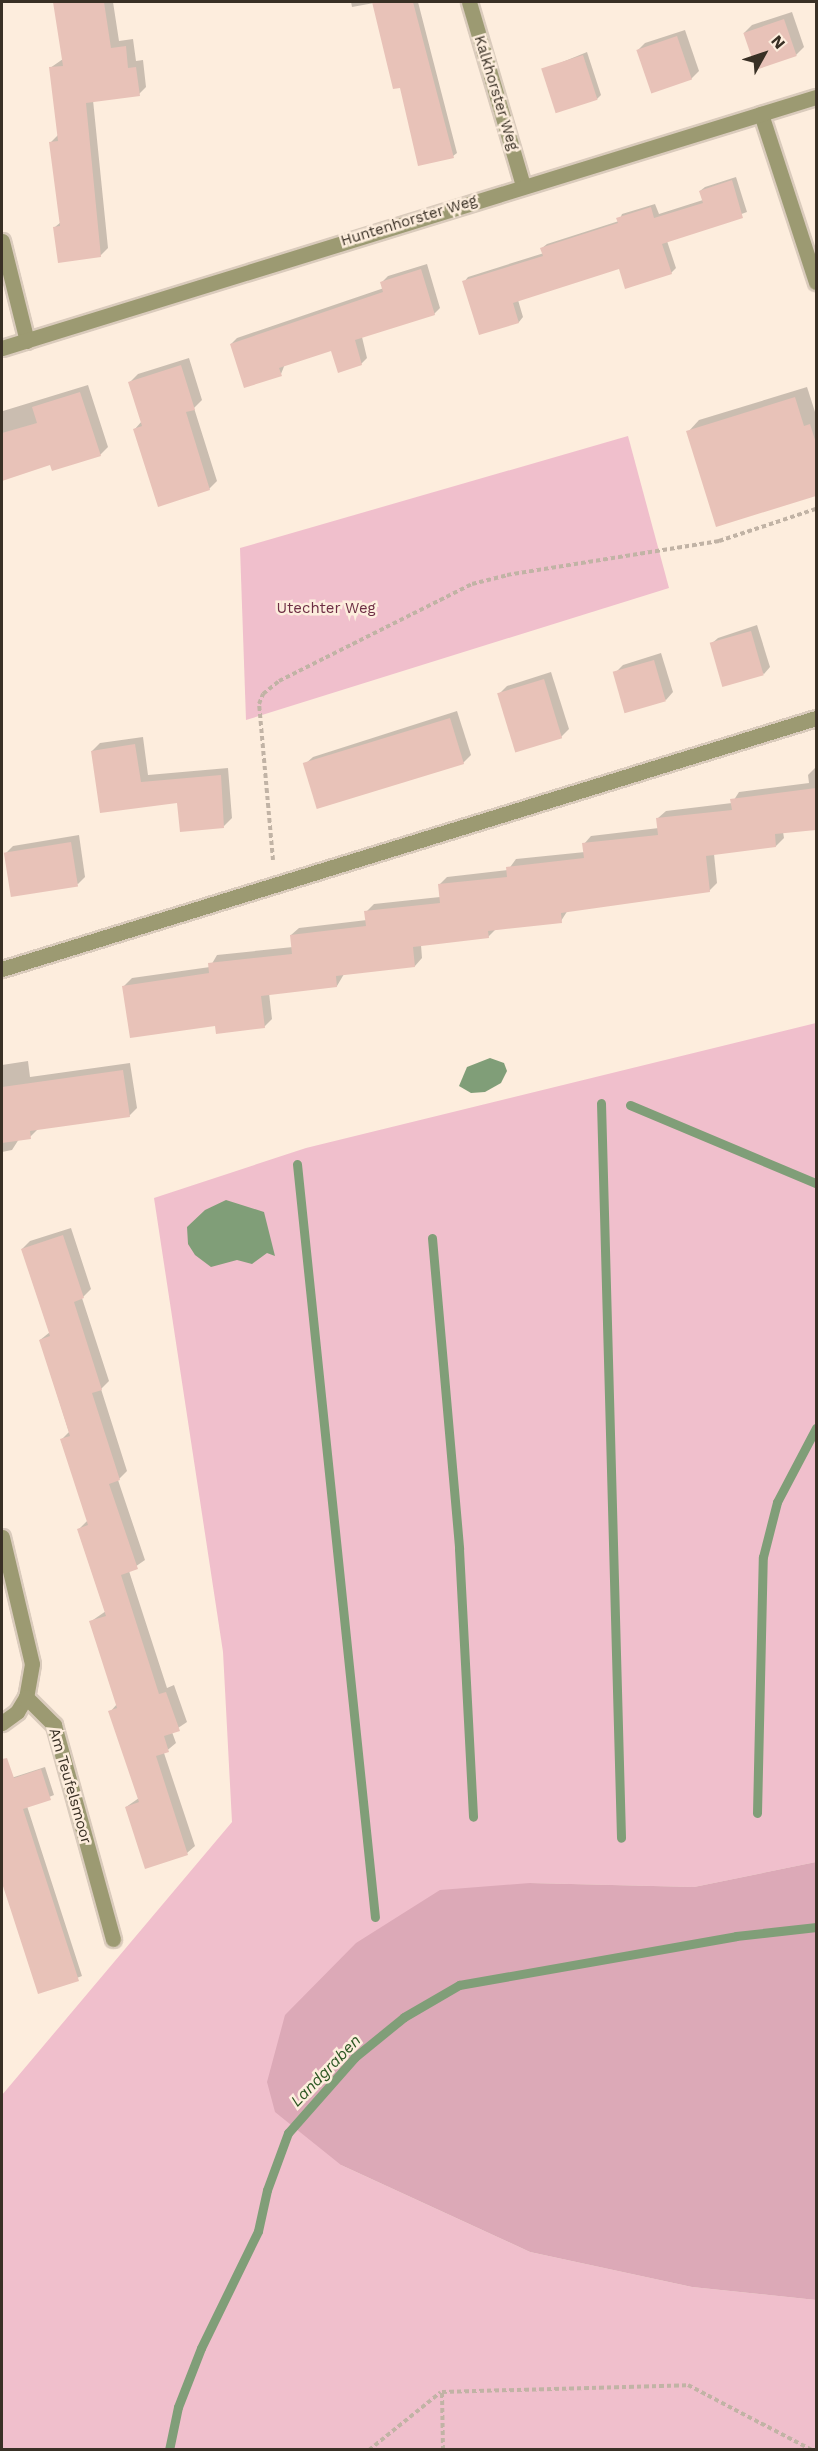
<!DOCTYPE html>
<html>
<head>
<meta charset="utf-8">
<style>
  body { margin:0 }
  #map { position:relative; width:818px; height:2451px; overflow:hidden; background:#fdeddd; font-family:"Work Sans",sans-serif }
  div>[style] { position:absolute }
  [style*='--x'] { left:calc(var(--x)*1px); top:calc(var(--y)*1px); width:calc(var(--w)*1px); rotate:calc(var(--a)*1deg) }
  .green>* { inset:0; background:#f0bfcc }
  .forest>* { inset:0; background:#dca9b7 }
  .water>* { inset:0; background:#809e78 }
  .shadow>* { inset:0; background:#0003 }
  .stream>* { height:9px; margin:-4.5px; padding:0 4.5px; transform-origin:4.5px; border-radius:4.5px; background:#809e78 }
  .building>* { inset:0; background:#e8c2b8; transform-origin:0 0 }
  .path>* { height:4px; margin-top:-2px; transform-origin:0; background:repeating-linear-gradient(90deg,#c1b3a5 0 4.5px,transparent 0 7.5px) }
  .roads { filter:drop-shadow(2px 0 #dacbbc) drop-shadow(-2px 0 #dacbbc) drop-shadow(0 2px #dacbbc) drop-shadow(0 -2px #dacbbc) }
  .minor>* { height:15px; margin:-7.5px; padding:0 7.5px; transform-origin:7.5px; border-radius:7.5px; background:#9c9a72 }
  span { translate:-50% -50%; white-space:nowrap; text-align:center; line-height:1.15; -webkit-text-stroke:5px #fdeddd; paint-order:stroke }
  .street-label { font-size:15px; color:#393025 }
  .park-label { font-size:15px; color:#6d2e44 }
  .water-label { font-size:16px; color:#2c5622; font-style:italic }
  .frame { position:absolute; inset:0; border:3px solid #393025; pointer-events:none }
  .north { position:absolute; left:734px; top:24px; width:60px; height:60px; -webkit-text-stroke:4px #fdeddd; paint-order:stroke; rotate:50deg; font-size:16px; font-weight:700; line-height:24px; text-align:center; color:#393025 }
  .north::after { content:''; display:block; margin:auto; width:21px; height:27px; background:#393025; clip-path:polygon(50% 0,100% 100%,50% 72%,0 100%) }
</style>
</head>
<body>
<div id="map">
  <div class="green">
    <div style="clip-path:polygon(628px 436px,669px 588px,246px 720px,240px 548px)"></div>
    <div style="clip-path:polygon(816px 1023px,816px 1862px,694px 1887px,530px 1883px,341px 2165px,530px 2252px,692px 2287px,816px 2300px,816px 2449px,2px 2450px,2px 2095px,232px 1822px,223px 1652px,154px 1198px,306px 1148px)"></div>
  </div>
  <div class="forest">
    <div style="clip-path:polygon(816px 1862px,816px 2300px,692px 2287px,530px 2252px,341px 2165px,275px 2112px,267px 2082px,285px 2015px,356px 1943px,440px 1890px,530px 1883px,694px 1887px)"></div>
  </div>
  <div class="water">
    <div style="clip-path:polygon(490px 1058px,504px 1063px,507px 1071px,501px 1083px,485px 1092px,471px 1093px,459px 1086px,467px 1067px)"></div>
    <div style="clip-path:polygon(226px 1200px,264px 1212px,275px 1256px,267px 1253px,252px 1264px,237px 1260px,211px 1267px,195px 1255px,188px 1244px,187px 1227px,205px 1210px)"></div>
  </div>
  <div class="shadow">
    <div style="clip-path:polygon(54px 2px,113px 2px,119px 41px,133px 39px,136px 61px,143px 60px,146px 87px,139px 94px,93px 100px,108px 248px,100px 256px,55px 227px,61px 222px,51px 142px,58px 135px,50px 68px,63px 59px)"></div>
    <div style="clip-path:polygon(351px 2px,418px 2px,457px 153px,453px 156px,401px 86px,374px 3px,352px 7px)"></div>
    <div style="clip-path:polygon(792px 12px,804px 47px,796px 55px,744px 33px,752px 25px)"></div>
    <div style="clip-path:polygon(685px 30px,699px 71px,691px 79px,637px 51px,645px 43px)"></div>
    <div style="clip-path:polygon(587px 52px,601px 95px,597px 99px,543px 70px)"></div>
    <div style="clip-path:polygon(736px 177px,747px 212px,667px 241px,676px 268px,671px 273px,620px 267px,518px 300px,523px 317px,519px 322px,480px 334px,464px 282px,468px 277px,544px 253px,542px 248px,547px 244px,619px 221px,622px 214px,655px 204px,659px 214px,703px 200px,700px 191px,705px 187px)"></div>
    <div style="clip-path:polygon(427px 264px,440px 308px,434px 314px,362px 337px,367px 358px,361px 364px,332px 350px,285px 364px,281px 374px,231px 344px,237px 338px,384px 288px,382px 282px,388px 276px)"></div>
    <div style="clip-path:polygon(189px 358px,202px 400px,194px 408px,217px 481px,209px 489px,134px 430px,142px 421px,130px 382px,138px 374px)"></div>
    <div style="clip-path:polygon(88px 385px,108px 447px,100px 455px,51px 463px,2px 479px,2px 409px,3px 411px)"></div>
    <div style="clip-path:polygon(807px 387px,816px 415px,816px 495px,717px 525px,688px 432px,699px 420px)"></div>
    <div style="clip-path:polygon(757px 625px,770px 667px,764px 674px,711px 644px,718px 638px)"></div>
    <div style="clip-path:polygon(661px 653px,673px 692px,666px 700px,615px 673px,623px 665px)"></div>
    <div style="clip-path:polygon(551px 672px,569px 729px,561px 737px,499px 694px,507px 686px)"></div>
    <div style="clip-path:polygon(457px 711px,471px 755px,463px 763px,305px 764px,313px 757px)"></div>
    <div style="clip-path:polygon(143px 737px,148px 775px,228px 768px,232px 818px,224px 826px,178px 801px,102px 812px,92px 751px,100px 743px)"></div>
    <div style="clip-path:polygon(816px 767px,816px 829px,783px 832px,784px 838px,776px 846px,714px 854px,717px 883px,709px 891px,568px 910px,561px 921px,496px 929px,488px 937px,421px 945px,422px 958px,415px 966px,344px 974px,337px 986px,269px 993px,272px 1019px,264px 1027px,216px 1024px,124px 986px,132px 978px,210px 967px,217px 955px,293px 947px,291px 935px,299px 928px,367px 920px,366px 912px,374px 904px,440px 897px,439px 885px,447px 877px,508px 870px,516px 859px,585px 852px,584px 844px,591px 836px,659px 828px,658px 818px,666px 811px,732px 803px,739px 792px,809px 783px,808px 775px)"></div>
    <div style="clip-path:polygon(79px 835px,85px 877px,78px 884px,6px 853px,13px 846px)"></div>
    <div style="clip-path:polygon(28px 1061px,30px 1077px,130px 1063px,137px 1108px,129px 1116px,38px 1129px,30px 1137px,19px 1139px,12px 1150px,2px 1152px,2px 1065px)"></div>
    <div style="clip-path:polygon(71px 1228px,91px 1289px,82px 1298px,109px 1381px,101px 1389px,127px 1471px,118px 1480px,145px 1560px,129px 1571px,167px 1688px,174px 1685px,187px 1722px,172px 1732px,176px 1743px,164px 1753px,195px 1846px,187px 1853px,126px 1807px,139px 1798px,110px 1712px,117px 1704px,90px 1622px,106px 1611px,79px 1529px,88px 1520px,61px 1440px,69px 1432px,40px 1340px,50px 1332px,22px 1249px,30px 1241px)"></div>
    <div style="clip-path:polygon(45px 1767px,54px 1795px,27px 1806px,82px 1976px,39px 1992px,2px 1877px,2px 1781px)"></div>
  </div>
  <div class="stream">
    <div style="--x:601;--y:1103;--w:735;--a:88.44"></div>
    <div style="--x:630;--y:1105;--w:202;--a:22.8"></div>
    <div style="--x:297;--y:1164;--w:757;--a:84.09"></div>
    <div style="--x:432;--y:1238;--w:312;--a:85"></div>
    <div style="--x:459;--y:1549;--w:268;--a:87"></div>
    <div style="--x:757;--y:1813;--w:256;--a:-88.7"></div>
    <div style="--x:763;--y:1557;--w:57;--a:-75.7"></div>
    <div style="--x:777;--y:1502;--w:84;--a:-62.2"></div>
    <div style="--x:169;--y:2450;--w:44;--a:-78.2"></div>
    <div style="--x:178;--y:2407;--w:63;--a:-68.7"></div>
    <div style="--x:201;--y:2348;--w:130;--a:-64"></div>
    <div style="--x:258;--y:2231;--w:42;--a:-77.6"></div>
    <div style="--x:267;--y:2190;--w:61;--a:-69.8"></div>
    <div style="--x:288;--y:2133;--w:101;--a:-48.6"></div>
    <div style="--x:355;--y:2057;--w:63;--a:-39.2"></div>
    <div style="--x:404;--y:2017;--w:64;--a:-30.2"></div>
    <div style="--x:459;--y:1985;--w:281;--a:-10"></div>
    <div style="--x:736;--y:1936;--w:81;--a:-6.4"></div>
  </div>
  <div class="building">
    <div style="clip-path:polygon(53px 2px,104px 2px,111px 48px,126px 46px,128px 68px,136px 67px,140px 96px,86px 103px,101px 257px,58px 263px,53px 227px,60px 226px,49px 142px,58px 141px,49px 67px,63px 66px)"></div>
    <div style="clip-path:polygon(372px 2px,413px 2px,454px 158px,418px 166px,400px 88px,393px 89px)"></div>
    <div style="left:784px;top:19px;width:39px;height:43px;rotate:71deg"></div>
    <div style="left:677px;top:36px;width:46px;height:43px;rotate:71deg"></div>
    <div style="left:583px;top:55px;width:47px;height:44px;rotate:72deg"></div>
    <div style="clip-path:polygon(732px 180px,743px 218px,662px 244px,672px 274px,625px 289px,619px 269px,513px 303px,519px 323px,479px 335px,462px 281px,543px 256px,540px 248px,618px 223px,616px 218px,651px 207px,654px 218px,703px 203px,699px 191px)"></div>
    <div style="clip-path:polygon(421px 269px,435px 315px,355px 340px,362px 365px,338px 373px,331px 351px,279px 368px,282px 376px,244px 388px,230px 344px,383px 292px,380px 282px)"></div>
    <div style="clip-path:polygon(181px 365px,195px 410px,186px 412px,210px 490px,158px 507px,133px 429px,142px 426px,128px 382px)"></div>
    <div style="clip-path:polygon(80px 392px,101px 456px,52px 471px,50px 465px,2px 481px,2px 433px,37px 423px,32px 407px)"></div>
    <div style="clip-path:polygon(795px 397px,804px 426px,810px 424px,816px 443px,816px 496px,716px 527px,686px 431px)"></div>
    <div style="left:751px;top:631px;width:46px;height:43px;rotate:74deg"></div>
    <div style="left:654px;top:660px;width:43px;height:43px;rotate:74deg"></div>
    <div style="left:544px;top:679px;width:62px;height:49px;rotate:73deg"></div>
    <div style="left:450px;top:718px;width:48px;height:154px;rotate:73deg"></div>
    <div style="clip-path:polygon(135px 744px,141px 782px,221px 775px,224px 828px,180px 832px,177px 803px,100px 813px,91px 751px)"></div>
    <div style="clip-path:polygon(816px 788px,816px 830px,775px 834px,776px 847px,706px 856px,710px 892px,561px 913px,562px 923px,488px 931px,489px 938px,413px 947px,415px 967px,336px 976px,337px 987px,261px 996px,265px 1028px,216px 1034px,215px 1026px,130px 1038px,122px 986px,209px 973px,208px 963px,292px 954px,290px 935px,366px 926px,364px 911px,440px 903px,438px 884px,507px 877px,506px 867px,584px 858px,582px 843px,658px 835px,656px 818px,732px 810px,730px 799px)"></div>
    <div style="left:71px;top:842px;width:45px;height:68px;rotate:81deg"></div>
    <div style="clip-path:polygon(123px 1070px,130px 1117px,30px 1131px,31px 1139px,2px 1143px,2px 1087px)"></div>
    <div style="clip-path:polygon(63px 1235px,84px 1298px,74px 1302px,102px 1390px,92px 1393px,120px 1480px,109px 1484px,138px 1569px,121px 1575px,159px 1694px,166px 1692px,180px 1731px,164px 1736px,169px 1752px,156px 1756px,188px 1855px,145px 1869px,125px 1807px,139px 1802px,108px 1711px,117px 1708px,89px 1621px,106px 1616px,77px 1529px,88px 1525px,60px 1439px,70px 1436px,39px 1340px,50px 1336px,21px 1249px)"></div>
    <div style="clip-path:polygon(7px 1758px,14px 1778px,41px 1769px,51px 1800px,23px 1809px,79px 1981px,38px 1994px,2px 1883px,2px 1759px)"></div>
  </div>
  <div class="path">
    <div style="--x:273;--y:860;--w:157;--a:-95.1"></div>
    <div style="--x:259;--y:704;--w:11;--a:-68"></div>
    <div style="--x:263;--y:694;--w:21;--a:-39"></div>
    <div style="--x:279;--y:681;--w:216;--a:-26.7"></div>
    <div style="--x:472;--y:584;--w:36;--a:-14"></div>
    <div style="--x:507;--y:575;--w:215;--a:-9.1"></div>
    <div style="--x:719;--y:541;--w:102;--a:-18.3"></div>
    <div style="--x:369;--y:2450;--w:92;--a:-38.9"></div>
    <div style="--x:443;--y:2450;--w:58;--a:-91"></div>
    <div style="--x:442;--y:2392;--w:246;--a:-1.6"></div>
    <div style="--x:688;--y:2385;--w:140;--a:27.7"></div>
  </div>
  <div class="roads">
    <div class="minor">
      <div style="--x:469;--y:2;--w:191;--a:73.6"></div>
      <div style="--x:761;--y:114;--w:177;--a:71.9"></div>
      <div style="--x:2;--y:241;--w:103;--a:76"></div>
      <div style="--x:2;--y:348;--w:852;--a:-17.14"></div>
      <div style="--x:2;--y:969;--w:852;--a:-17.14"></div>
      <div style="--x:2;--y:1537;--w:130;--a:76.7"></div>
      <div style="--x:32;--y:1664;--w:34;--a:100"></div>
      <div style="--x:26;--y:1697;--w:17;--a:121"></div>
      <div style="--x:17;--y:1712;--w:19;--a:144"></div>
      <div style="--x:26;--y:1697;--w:40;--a:45"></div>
      <div style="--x:54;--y:1725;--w:222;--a:74.6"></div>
    </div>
  </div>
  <div class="street-label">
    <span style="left:496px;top:93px;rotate:73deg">Kalkhorster Weg</span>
    <span style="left:409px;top:221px;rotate:-17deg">Huntenhorster Weg</span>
    <span style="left:70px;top:1786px;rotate:74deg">Am Teufelsmoor</span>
  </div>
  <div class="park-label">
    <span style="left:326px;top:609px">Utechter Weg</span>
  </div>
  <div class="water-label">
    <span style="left:326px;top:2071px;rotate:-46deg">Landgraben</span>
  </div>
  <div class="frame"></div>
  <div class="north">N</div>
</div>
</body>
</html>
